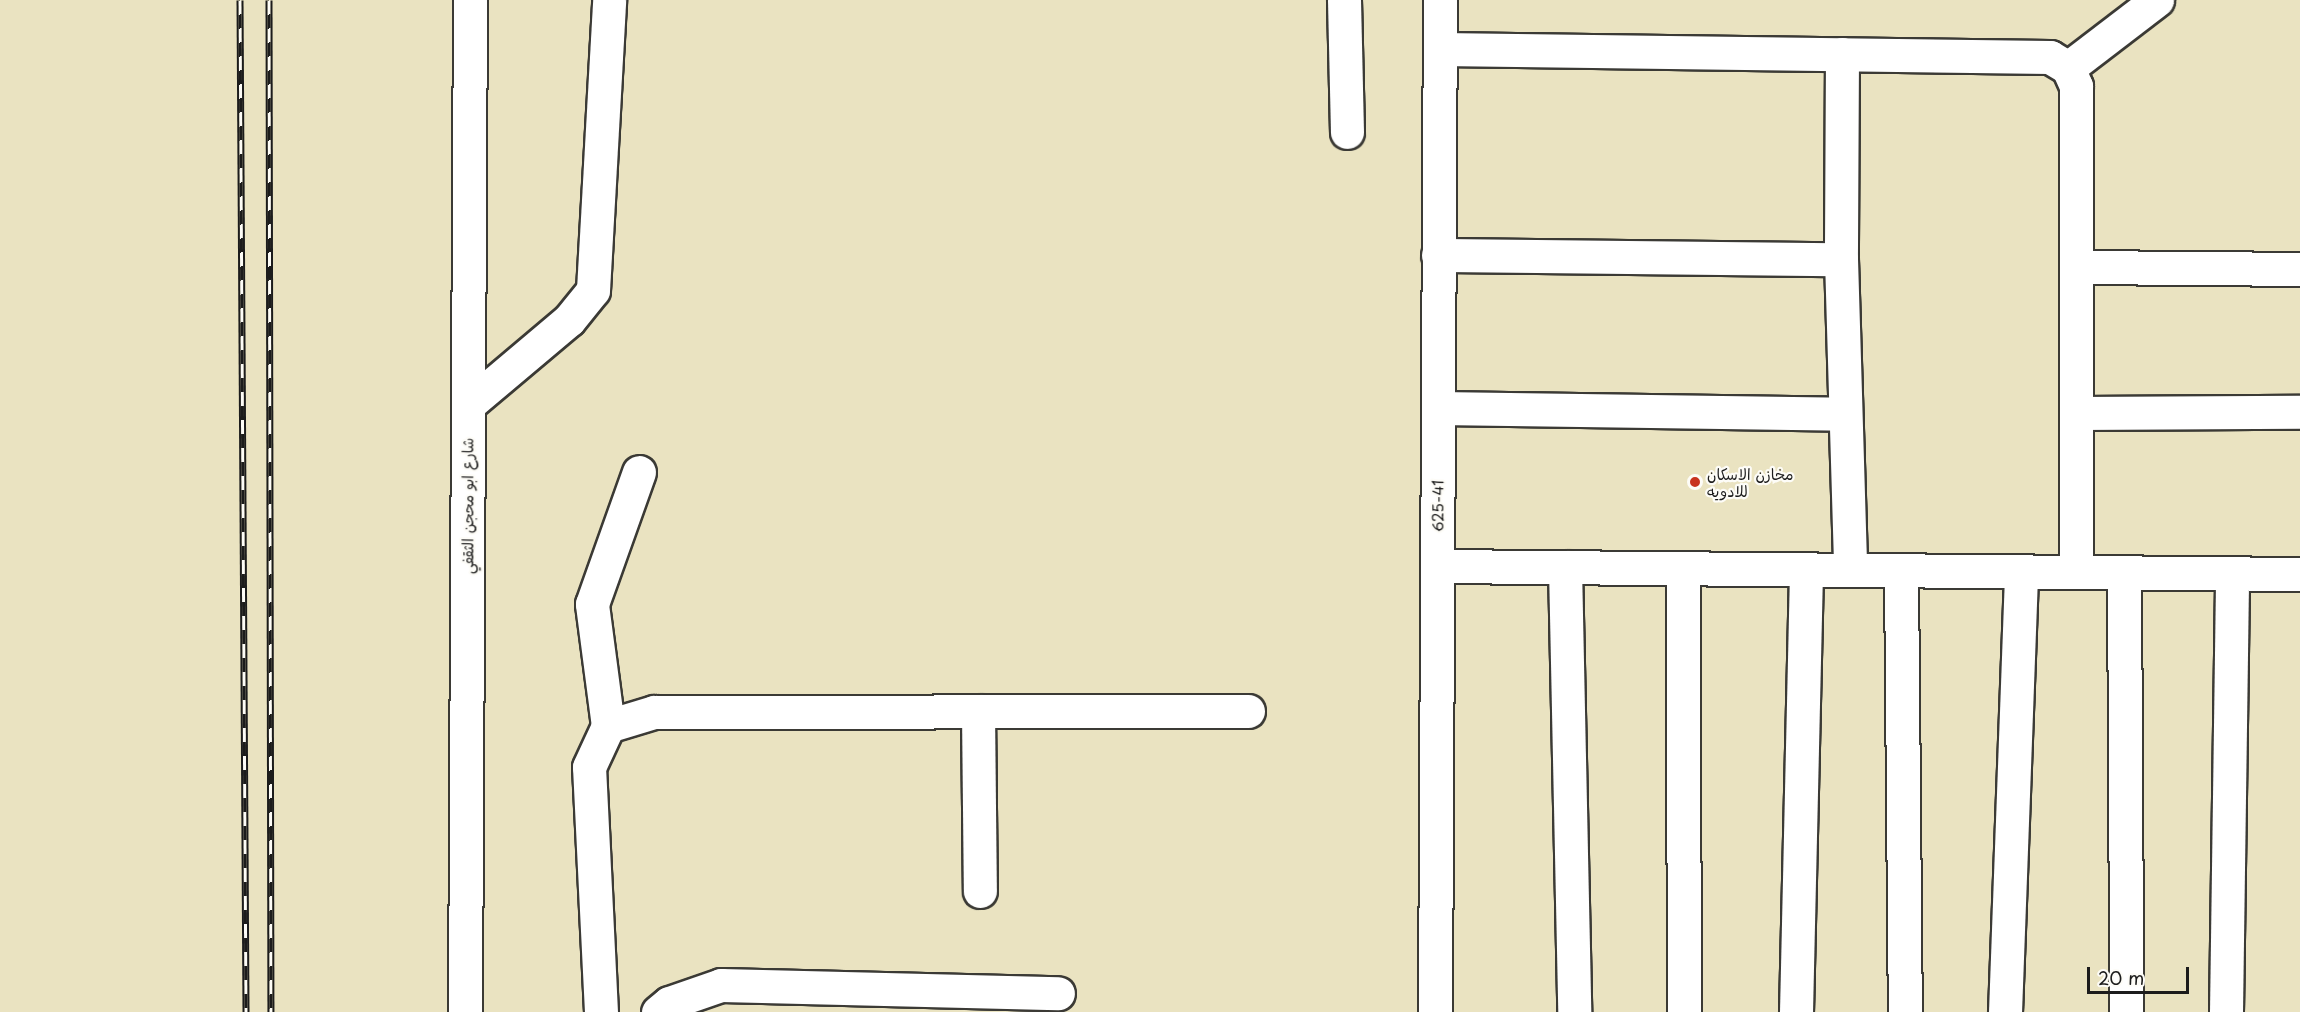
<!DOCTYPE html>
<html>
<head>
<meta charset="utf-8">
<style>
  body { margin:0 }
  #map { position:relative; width:2300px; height:1012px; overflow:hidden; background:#eae3c1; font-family:"Playpen Sans","Playpen Sans Arabic",sans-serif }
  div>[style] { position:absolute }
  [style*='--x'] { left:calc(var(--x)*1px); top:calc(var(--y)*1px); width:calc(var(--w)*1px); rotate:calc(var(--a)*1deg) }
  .roads { filter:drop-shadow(2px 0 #3b3a35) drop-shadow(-2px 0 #3b3a35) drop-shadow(0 2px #3b3a35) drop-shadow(0 -2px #3b3a35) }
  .minor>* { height:33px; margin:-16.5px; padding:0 16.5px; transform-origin:16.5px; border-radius:16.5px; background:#fff }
  .rail>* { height:7px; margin-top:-3.5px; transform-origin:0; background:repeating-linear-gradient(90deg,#fdfcf7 0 14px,#1c1c1c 0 28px); box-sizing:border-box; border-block:2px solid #1c1c1c }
  .dots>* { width:16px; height:16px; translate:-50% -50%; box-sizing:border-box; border:3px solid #fdfcf7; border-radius:50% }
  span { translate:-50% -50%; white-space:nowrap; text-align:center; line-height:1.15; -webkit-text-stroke:4.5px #fdfcf7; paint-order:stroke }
  .poi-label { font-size:15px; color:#1c1c1c }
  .left { translate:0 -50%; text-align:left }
  .street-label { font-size:15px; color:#1c1c1c }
  .scale { position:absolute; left:2087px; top:967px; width:102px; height:27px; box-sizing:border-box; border:3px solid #1c1c1c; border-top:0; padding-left:8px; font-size:18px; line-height:21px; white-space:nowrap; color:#1c1c1c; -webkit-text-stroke:4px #fdfcf7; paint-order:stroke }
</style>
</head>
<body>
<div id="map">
  <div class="roads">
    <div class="minor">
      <div style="--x:1344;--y:0;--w:132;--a:88.7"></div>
      <div style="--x:1440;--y:49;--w:610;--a:0.75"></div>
      <div style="--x:2050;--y:57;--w:21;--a:31"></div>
      <div style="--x:2068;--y:68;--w:20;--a:66"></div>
      <div style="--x:2076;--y:86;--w:486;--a:90"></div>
      <div style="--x:1842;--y:54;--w:205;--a:90.3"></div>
      <div style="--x:1841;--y:259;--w:310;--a:88.3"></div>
      <div style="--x:2068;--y:68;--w:112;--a:-37.4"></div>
      <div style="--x:1438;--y:255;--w:403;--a:0.6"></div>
      <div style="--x:2079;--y:267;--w:221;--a:0.5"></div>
      <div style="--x:468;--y:405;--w:132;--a:-40.1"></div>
      <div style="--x:569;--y:320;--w:38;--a:-51"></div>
      <div style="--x:593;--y:290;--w:290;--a:-86.8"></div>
      <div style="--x:1438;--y:408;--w:407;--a:0.8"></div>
      <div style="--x:2078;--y:413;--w:222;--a:-0.3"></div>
      <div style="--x:1437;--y:566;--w:863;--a:0.53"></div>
      <div style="--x:1565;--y:567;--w:445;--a:88.8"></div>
      <div style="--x:1683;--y:568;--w:444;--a:89.9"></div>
      <div style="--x:1901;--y:571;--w:441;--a:89.5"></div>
      <div style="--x:2124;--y:572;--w:440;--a:89.7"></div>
      <div style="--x:978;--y:711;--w:180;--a:89.4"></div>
      <div style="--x:608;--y:726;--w:123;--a:-97.5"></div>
      <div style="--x:592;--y:604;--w:140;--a:-70.4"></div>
      <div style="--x:465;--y:1012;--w:1012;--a:-89.72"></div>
      <div style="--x:601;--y:1012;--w:245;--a:-92.8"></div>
      <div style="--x:589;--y:767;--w:45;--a:-65.1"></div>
      <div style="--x:608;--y:726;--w:48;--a:-16.9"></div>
      <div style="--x:654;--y:712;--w:594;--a:-0.1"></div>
      <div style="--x:658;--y:1012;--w:14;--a:-39"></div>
      <div style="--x:669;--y:1003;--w:55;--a:-19.1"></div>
      <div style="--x:721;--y:985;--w:337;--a:1.4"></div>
      <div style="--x:1435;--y:1012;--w:1012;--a:-89.72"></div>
      <div style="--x:1796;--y:1012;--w:442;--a:-88.7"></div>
      <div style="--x:2005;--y:1012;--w:441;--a:-87.9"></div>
      <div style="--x:2226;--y:1012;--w:438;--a:-89.2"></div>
    </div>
  </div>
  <div class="rail">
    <div style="--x:240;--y:0;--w:1012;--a:89.66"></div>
    <div style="--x:269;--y:0;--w:1012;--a:89.89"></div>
  </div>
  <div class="dots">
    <div style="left:1695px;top:482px;background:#c8321e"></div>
  </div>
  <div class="poi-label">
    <span class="left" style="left:1707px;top:482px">مخازن الاسكان<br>للادويه</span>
  </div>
  <div class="street-label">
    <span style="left:467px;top:506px;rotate:-90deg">شارع ابو محجن الثقفي</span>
    <span style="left:1437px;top:506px;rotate:-90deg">625-41</span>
  </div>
  <div class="scale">20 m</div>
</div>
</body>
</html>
